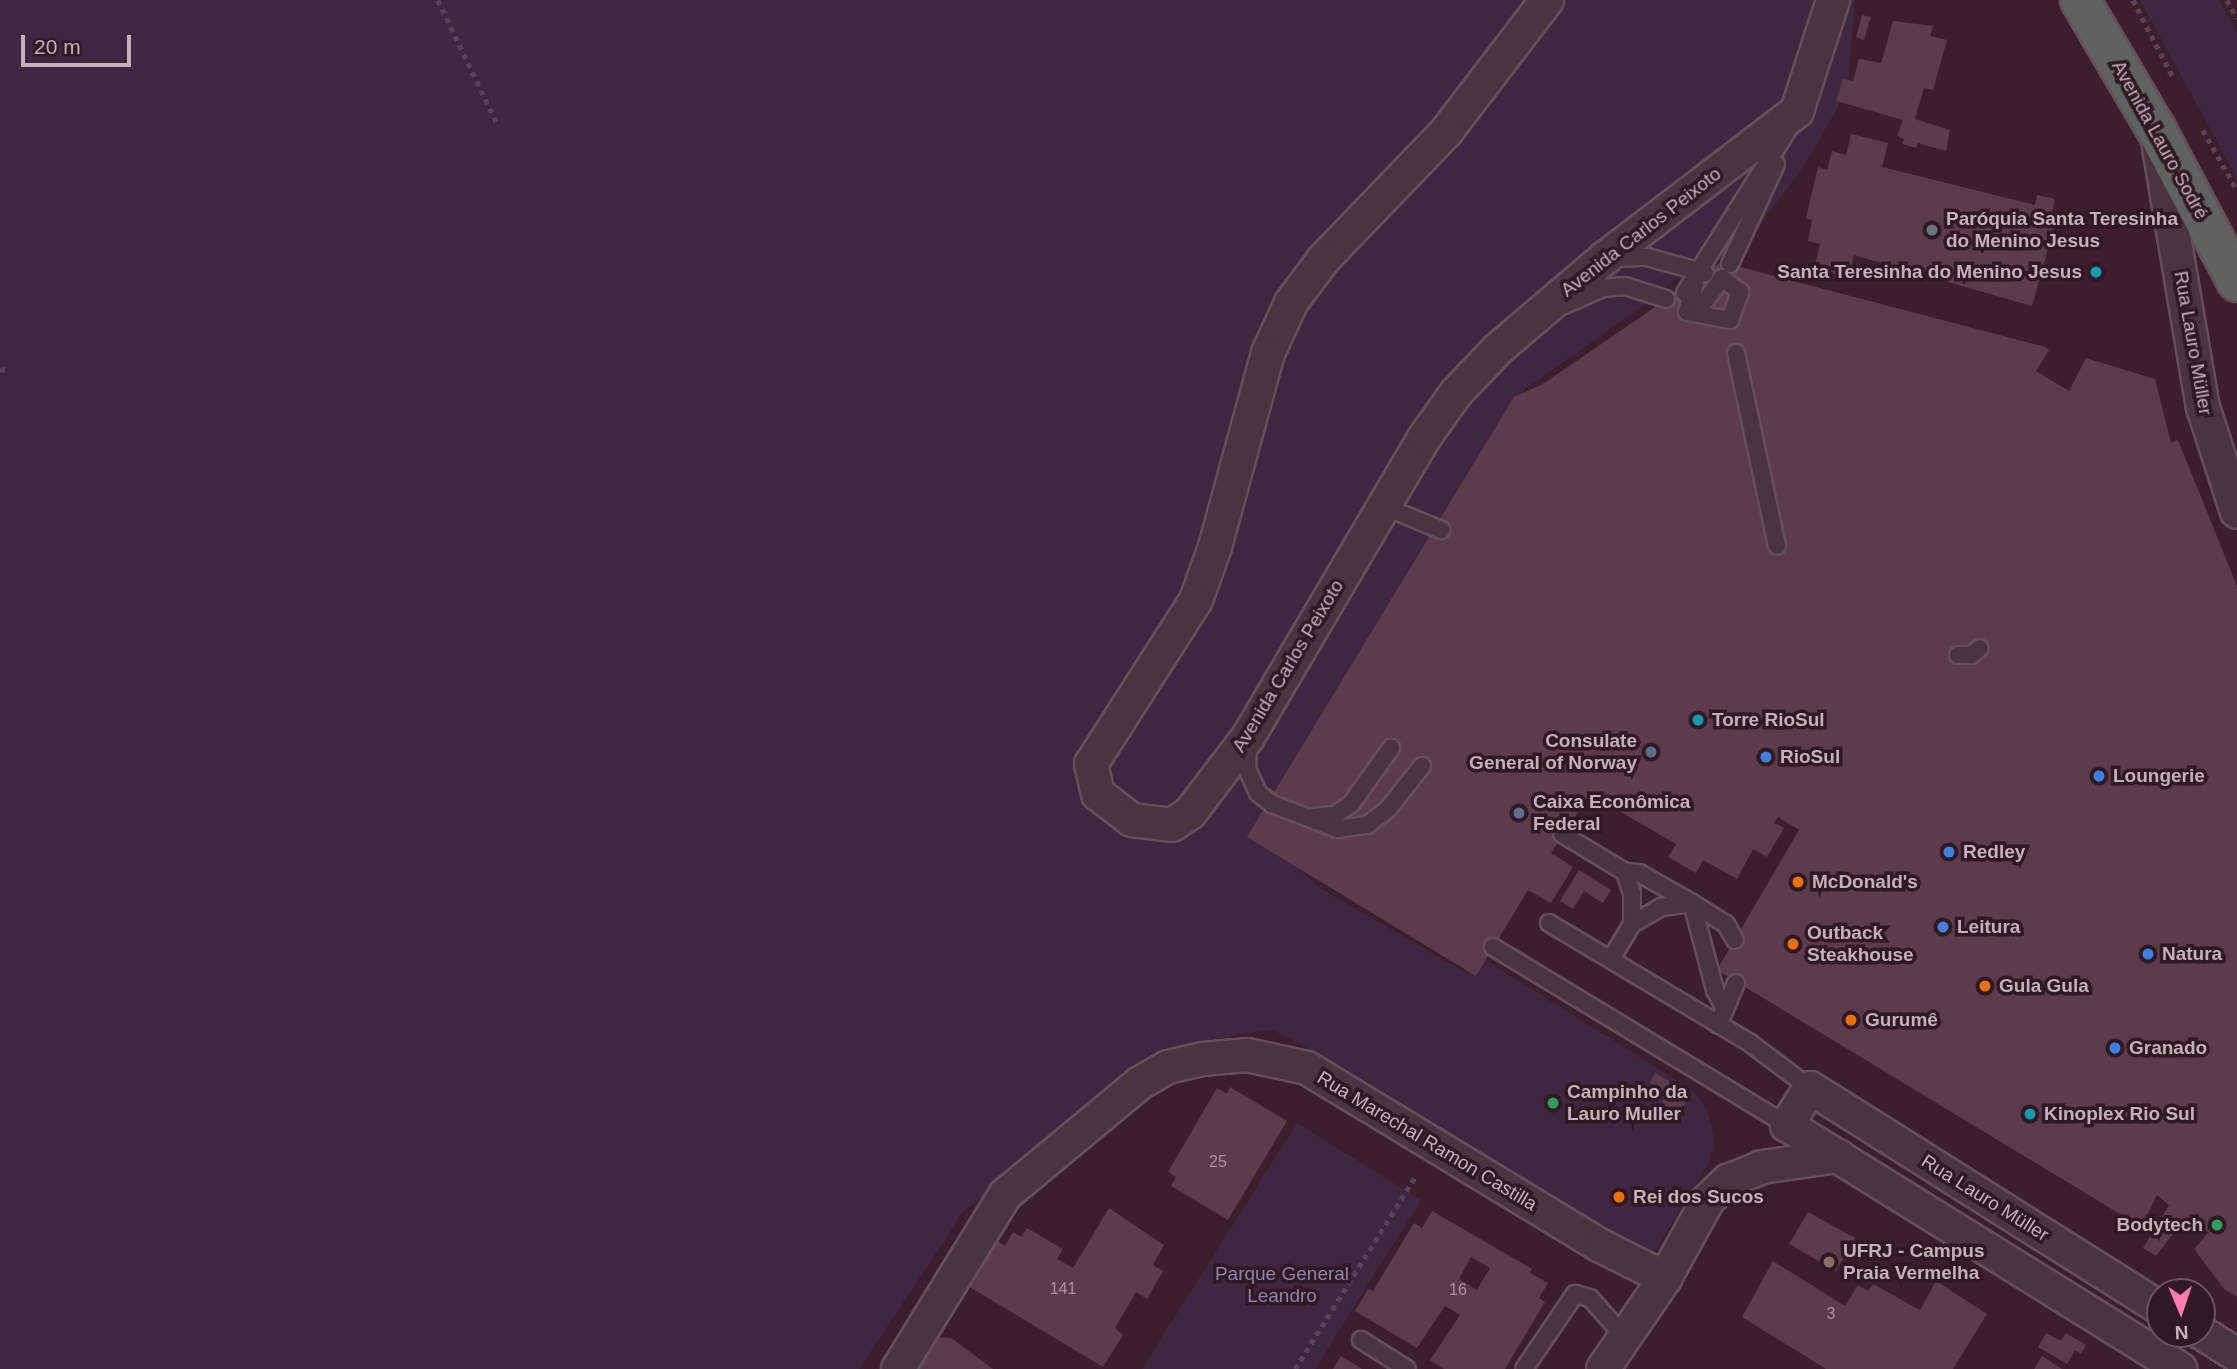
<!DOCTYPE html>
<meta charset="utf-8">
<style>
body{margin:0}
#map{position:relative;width:2237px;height:1369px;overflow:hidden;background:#3b202c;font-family:Helvetica,sans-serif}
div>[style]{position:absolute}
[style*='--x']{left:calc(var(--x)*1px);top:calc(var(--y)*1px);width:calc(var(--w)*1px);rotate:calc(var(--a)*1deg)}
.green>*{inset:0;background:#402741}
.building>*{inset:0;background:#5b3c4a}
.path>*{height:4.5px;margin-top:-2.25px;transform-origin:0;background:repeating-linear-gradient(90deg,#5b4258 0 5px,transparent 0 10px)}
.roads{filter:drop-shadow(2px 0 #664f58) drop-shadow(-2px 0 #664f58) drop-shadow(0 2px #664f58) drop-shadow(0 -2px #664f58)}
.service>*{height:16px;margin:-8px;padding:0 8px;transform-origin:8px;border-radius:8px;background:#4b343e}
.minor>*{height:32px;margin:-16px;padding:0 16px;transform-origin:16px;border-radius:16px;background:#4b343e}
.trunk>*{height:38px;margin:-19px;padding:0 19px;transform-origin:19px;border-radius:19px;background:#5e6260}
.dots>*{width:19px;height:19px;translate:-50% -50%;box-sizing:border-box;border:4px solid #301923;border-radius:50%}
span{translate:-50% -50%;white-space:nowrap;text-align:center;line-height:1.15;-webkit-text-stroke:7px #301923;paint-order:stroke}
.number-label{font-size:16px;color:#ac929c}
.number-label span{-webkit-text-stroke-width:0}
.street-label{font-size:19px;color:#c7afb8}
.poi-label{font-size:19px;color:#c7afb8;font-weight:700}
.left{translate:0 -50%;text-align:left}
.right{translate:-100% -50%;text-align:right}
.park-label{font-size:19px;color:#8d83ae}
.north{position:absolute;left:2146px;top:1278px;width:70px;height:70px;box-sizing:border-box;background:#301923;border:2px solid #6c555f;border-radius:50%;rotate:178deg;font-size:19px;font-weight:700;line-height:28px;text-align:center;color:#c7afb8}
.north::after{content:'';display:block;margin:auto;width:24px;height:32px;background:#fe7daf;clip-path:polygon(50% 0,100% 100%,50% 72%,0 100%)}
.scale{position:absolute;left:21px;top:35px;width:110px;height:32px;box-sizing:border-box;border:4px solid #c7afb8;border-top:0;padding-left:9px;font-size:21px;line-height:24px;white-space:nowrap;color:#c7afb8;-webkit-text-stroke:5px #301923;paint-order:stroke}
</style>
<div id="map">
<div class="green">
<div style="clip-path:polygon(0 0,1855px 0,1847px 91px,1804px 166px,1758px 227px,1713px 248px,1640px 308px,1525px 389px,1266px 837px,1318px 887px,1468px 974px,1479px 956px,1692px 1090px,1706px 1107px,1714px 1137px,1711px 1159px,1650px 1259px,1333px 1061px,1273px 1030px,1237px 1034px,1199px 1055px,964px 1210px,859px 1369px,0 1369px)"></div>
<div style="clip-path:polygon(2140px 0,2219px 0,2237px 32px,2237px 178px)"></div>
<div style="clip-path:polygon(1297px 1123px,1421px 1200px,1315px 1369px,1142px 1369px)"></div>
</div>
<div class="building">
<div style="clip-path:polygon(1862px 15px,1871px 17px,1864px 40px,1856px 37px)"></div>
<div style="clip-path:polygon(1893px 21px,1933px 26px,1930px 36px,1947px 40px,1933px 90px,1924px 88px,1915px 119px,1950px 130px,1946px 151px,1918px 143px,1916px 148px,1902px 144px,1904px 139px,1897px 136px,1903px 120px,1836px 101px,1843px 79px,1853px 81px,1859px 59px,1881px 63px)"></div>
<div style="clip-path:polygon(1851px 134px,1888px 143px,1882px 167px,2035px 205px,2037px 195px,2055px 199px,2052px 212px,2058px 214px,2032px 306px,1854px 255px,1849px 278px,1814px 269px,1820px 244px,1808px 241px,1812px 220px,1806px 218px,1818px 167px,1827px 170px,1832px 151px,1846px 155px)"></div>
<div style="clip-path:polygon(1721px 262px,2045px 347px,2049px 350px,2036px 371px,2069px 391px,2086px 358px,2155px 379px,2171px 443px,2178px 440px,2237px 586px,2237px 1297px,2224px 1289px,2194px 1249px,2209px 1232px,2185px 1218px,2156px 1256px,2143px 1248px,2169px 1205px,2157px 1195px,2144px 1221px,2130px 1220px,1717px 970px,1799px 830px,1778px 817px,1774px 823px,1784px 828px,1767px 857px,1753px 849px,1737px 879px,1703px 860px,1696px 873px,1668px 857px,1676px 844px,1590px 794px,1551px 853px,1573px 867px,1551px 903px,1528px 890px,1476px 976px,1247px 837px,1514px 397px,1543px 384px)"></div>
<div style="clip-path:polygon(1579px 870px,1611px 890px,1603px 903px,1584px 891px,1573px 909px,1560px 901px)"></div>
<div style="clip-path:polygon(1655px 1073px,1684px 1090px,1686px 1102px,1678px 1114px,1661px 1104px,1667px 1093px,1650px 1083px)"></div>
<div style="clip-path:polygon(1230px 1087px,1287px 1121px,1228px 1220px,1171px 1186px,1176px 1177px,1168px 1172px,1217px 1088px,1227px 1094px)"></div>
<div style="clip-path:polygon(1109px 1208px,1164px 1245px,1153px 1265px,1163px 1271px,1147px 1299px,1136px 1292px,1115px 1328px,1123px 1335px,1103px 1367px,968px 1286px,996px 1240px,1005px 1246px,1013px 1232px,1021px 1237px,1027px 1228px,1063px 1249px,1057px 1259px,1073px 1268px)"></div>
<div style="clip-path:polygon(evenodd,1432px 1211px,1532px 1269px,1530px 1273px,1548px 1283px,1539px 1298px,1545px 1302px,1505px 1369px,1444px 1369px,1430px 1360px,1460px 1315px,1445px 1306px,1417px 1348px,1355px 1311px,1368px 1289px,1373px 1291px,1414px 1223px,1422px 1228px,1432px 1211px,1471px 1257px,1490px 1268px,1477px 1290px,1459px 1279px,1471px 1257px)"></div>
<div style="clip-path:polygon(1808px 1212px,1855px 1238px,1836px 1271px,1789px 1244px)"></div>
<div style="clip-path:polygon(1773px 1261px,1845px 1306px,1858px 1285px,1868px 1291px,1873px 1284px,1920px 1310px,1936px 1281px,1987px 1314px,1953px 1369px,1826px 1369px,1742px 1317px)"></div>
<div style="clip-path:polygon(2046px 1333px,2061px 1341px,2066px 1333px,2086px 1345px,2081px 1354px,2075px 1350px,2067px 1364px,2038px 1347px)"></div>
<div style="clip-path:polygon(939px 1337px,951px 1338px,993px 1369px,919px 1369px)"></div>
<div style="clip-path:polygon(1341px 1356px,1362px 1369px,1333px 1369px)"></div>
<div style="clip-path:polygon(2042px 1356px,2062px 1369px,2034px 1369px)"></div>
</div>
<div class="path">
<div style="--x:438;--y:0;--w:136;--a:64.4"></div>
<div style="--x:2133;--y:0;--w:87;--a:62.5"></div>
<div style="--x:2227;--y:0;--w:21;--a:62"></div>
<div style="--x:2203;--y:130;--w:69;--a:60.5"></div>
<div style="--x:0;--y:370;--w:10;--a:-11"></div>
<div style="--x:1295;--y:1369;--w:230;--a:-58"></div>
</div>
<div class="roads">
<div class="service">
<div style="--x:1611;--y:258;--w:36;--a:-2"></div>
<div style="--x:1647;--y:257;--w:60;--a:15.4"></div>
<div style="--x:1730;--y:264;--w:110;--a:-65.3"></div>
<div style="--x:1695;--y:284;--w:29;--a:106"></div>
<div style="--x:1687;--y:312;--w:44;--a:10.5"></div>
<div style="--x:1730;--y:320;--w:30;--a:-70"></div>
<div style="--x:1740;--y:292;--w:23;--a:-142"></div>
<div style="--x:1722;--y:278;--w:41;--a:126"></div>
<div style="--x:1685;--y:293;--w:201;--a:-57.8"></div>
<div style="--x:1562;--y:306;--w:45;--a:-23.7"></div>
<div style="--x:1603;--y:288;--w:22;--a:-5"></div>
<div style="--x:1625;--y:286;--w:43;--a:17.6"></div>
<div style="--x:1736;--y:353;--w:197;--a:78"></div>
<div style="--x:1383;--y:506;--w:63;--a:22.5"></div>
<div style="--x:1958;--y:655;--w:13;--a:0"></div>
<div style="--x:1971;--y:655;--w:11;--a:-38"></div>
<div style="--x:1248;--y:743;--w:26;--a:92"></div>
<div style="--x:1247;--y:769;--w:26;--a:65"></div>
<div style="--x:1258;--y:793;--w:18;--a:38"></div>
<div style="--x:1272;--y:804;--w:70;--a:21"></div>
<div style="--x:1337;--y:829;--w:30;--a:-8"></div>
<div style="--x:1367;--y:825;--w:26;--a:-37"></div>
<div style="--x:1388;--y:809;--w:55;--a:-51.7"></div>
<div style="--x:1313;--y:817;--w:22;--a:-5"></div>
<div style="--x:1335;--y:815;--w:19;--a:-35"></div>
<div style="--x:1351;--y:804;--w:69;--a:-54.5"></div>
<div style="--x:1562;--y:834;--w:74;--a:31.1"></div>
<div style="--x:1625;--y:872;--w:14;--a:4"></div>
<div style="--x:1639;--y:873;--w:61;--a:29.5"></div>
<div style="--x:1692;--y:903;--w:40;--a:32"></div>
<div style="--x:1726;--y:924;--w:18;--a:61"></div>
<div style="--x:1625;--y:872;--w:22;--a:72"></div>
<div style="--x:1632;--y:893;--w:31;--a:90"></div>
<div style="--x:1692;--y:903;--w:90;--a:75.2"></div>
<div style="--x:1715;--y:990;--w:21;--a:62"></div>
<div style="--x:1725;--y:1009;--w:17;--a:115"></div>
<div style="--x:1549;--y:923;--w:234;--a:30.8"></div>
<div style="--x:1750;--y:1043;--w:75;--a:36.9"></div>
<div style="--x:1493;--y:947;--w:344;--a:31.2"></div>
<div style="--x:1611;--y:959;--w:41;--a:-59"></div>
<div style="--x:1632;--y:924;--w:34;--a:-30"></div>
<div style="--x:1661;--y:907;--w:31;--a:-7"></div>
<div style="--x:1725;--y:1009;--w:28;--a:-67"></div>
<div style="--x:1361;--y:1340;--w:54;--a:32.2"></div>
<div style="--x:1524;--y:1369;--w:91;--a:-55.8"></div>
<div style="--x:1575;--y:1294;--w:16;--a:15"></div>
<div style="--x:1590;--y:1298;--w:51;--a:48.2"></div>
</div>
<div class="minor">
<div style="--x:1547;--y:0;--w:166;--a:127.4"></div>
<div style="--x:1446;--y:132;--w:178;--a:133.9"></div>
<div style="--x:1323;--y:260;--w:54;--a:126.7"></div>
<div style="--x:1291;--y:303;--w:55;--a:114.7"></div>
<div style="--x:1268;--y:353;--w:201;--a:105.3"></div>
<div style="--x:1215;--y:547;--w:56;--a:109.7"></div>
<div style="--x:1196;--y:600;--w:195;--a:122.6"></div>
<div style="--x:1091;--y:764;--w:31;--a:77"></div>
<div style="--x:1098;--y:794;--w:43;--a:37.4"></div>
<div style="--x:1132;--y:820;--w:40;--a:7.1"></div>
<div style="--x:1172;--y:825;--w:22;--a:-34"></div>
<div style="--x:1190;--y:813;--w:96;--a:-52.7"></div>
<div style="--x:1248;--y:737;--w:347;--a:-59.5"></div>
<div style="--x:1424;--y:438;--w:55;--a:-54.6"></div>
<div style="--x:1456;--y:393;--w:61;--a:-46.3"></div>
<div style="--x:1498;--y:349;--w:140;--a:-40.4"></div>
<div style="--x:1605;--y:258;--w:242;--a:-37.4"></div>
<div style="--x:1797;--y:111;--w:117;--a:-72"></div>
<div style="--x:2159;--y:148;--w:263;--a:80.4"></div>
<div style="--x:2203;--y:407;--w:110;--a:72.1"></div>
<div style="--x:2160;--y:1308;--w:413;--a:-147.8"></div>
<div style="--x:1810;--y:1088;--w:44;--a:121.9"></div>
<div style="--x:1787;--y:1125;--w:463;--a:31.8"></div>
<div style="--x:2202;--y:1333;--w:41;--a:32.2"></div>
<div style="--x:898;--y:1369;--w:204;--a:-58.4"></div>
<div style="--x:1005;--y:1195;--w:175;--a:-39.7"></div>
<div style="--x:1140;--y:1083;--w:32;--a:-30"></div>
<div style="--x:1168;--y:1067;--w:37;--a:-13"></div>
<div style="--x:1204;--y:1059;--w:43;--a:-5.3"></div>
<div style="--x:1247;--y:1055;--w:61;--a:12.2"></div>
<div style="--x:1307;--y:1068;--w:344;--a:31.2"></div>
<div style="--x:1601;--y:1246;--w:72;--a:26.6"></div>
<div style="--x:1603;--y:1369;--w:110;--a:-55.7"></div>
<div style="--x:1665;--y:1278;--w:89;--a:-61.1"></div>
<div style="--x:1708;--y:1200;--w:28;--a:-44"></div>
<div style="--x:1728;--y:1181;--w:37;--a:-22"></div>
<div style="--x:1762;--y:1167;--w:77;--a:-8.2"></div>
</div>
<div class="trunk">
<div style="--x:2080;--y:0;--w:150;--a:59.5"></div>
<div style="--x:2156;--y:129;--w:173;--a:62.1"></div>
</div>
</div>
<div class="dots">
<div style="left:1932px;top:230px;background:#6b7280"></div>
<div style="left:2096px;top:272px;background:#0f9aa8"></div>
<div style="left:1698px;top:720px;background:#0f9aa8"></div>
<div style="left:1651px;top:752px;background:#5c6f8a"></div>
<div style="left:1766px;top:757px;background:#3f7fe0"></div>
<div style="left:2099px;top:776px;background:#3f7fe0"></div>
<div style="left:1519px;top:813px;background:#5c6f8a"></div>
<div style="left:1949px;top:852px;background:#3f7fe0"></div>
<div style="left:1798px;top:882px;background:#e8710a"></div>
<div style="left:1943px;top:927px;background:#3f7fe0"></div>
<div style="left:1793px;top:944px;background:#e8710a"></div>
<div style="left:2148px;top:954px;background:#3f7fe0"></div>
<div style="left:1985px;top:986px;background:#e8710a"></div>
<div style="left:1851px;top:1020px;background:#e8710a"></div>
<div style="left:2115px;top:1048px;background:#3f7fe0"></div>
<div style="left:1553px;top:1103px;background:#2e9e5b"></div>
<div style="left:2030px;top:1114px;background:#0f9aa8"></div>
<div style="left:1619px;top:1197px;background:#e8710a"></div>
<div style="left:2217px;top:1225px;background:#2e9e5b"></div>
<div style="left:1829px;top:1262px;background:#8d6e63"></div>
</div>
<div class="number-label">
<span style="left:1218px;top:1162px">25</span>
<span style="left:1063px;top:1289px">141</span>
<span style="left:1458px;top:1290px">16</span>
<span style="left:1831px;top:1314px">3</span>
</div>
<div class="street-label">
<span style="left:2160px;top:140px;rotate:61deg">Avenida Lauro Sodré</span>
<span style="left:1641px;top:232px;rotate:-38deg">Avenida Carlos Peixoto</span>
<span style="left:2193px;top:343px;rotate:80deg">Rua Lauro Müller</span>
<span style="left:1288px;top:666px;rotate:-59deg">Avenida Carlos Peixoto</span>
<span style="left:1427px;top:1141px;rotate:31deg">Rua Marechal Ramon Castilla</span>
<span style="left:1985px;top:1198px;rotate:32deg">Rua Lauro Müller</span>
</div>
<div class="poi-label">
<span class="left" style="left:1946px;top:230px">Paróquia Santa Teresinha<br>do Menino Jesus</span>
<span class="right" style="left:2082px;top:272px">Santa Teresinha do Menino Jesus</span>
<span class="left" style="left:1712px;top:720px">Torre RioSul</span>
<span class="right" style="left:1637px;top:752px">Consulate<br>General of Norway</span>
<span class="left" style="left:1780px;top:757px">RioSul</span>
<span class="left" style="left:2113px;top:776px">Loungerie</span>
<span class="left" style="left:1533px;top:813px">Caixa Econômica<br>Federal</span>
<span class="left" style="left:1963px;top:852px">Redley</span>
<span class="left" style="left:1812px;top:882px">McDonald's</span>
<span class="left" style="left:1957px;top:927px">Leitura</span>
<span class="left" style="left:1807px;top:944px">Outback<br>Steakhouse</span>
<span class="left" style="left:2162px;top:954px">Natura</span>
<span class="left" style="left:1999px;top:986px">Gula Gula</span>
<span class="left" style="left:1865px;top:1020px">Gurumê</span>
<span class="left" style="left:2129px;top:1048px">Granado</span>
<span class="left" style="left:1567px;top:1103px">Campinho da<br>Lauro Muller</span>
<span class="left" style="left:2044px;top:1114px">Kinoplex Rio Sul</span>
<span class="left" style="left:1633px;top:1197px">Rei dos Sucos</span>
<span class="right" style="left:2203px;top:1225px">Bodytech</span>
<span class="left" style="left:1843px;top:1262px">UFRJ - Campus<br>Praia Vermelha</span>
</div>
<div class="park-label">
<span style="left:1282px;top:1285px">Parque General<br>Leandro</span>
</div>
<div class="north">N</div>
<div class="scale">20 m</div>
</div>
